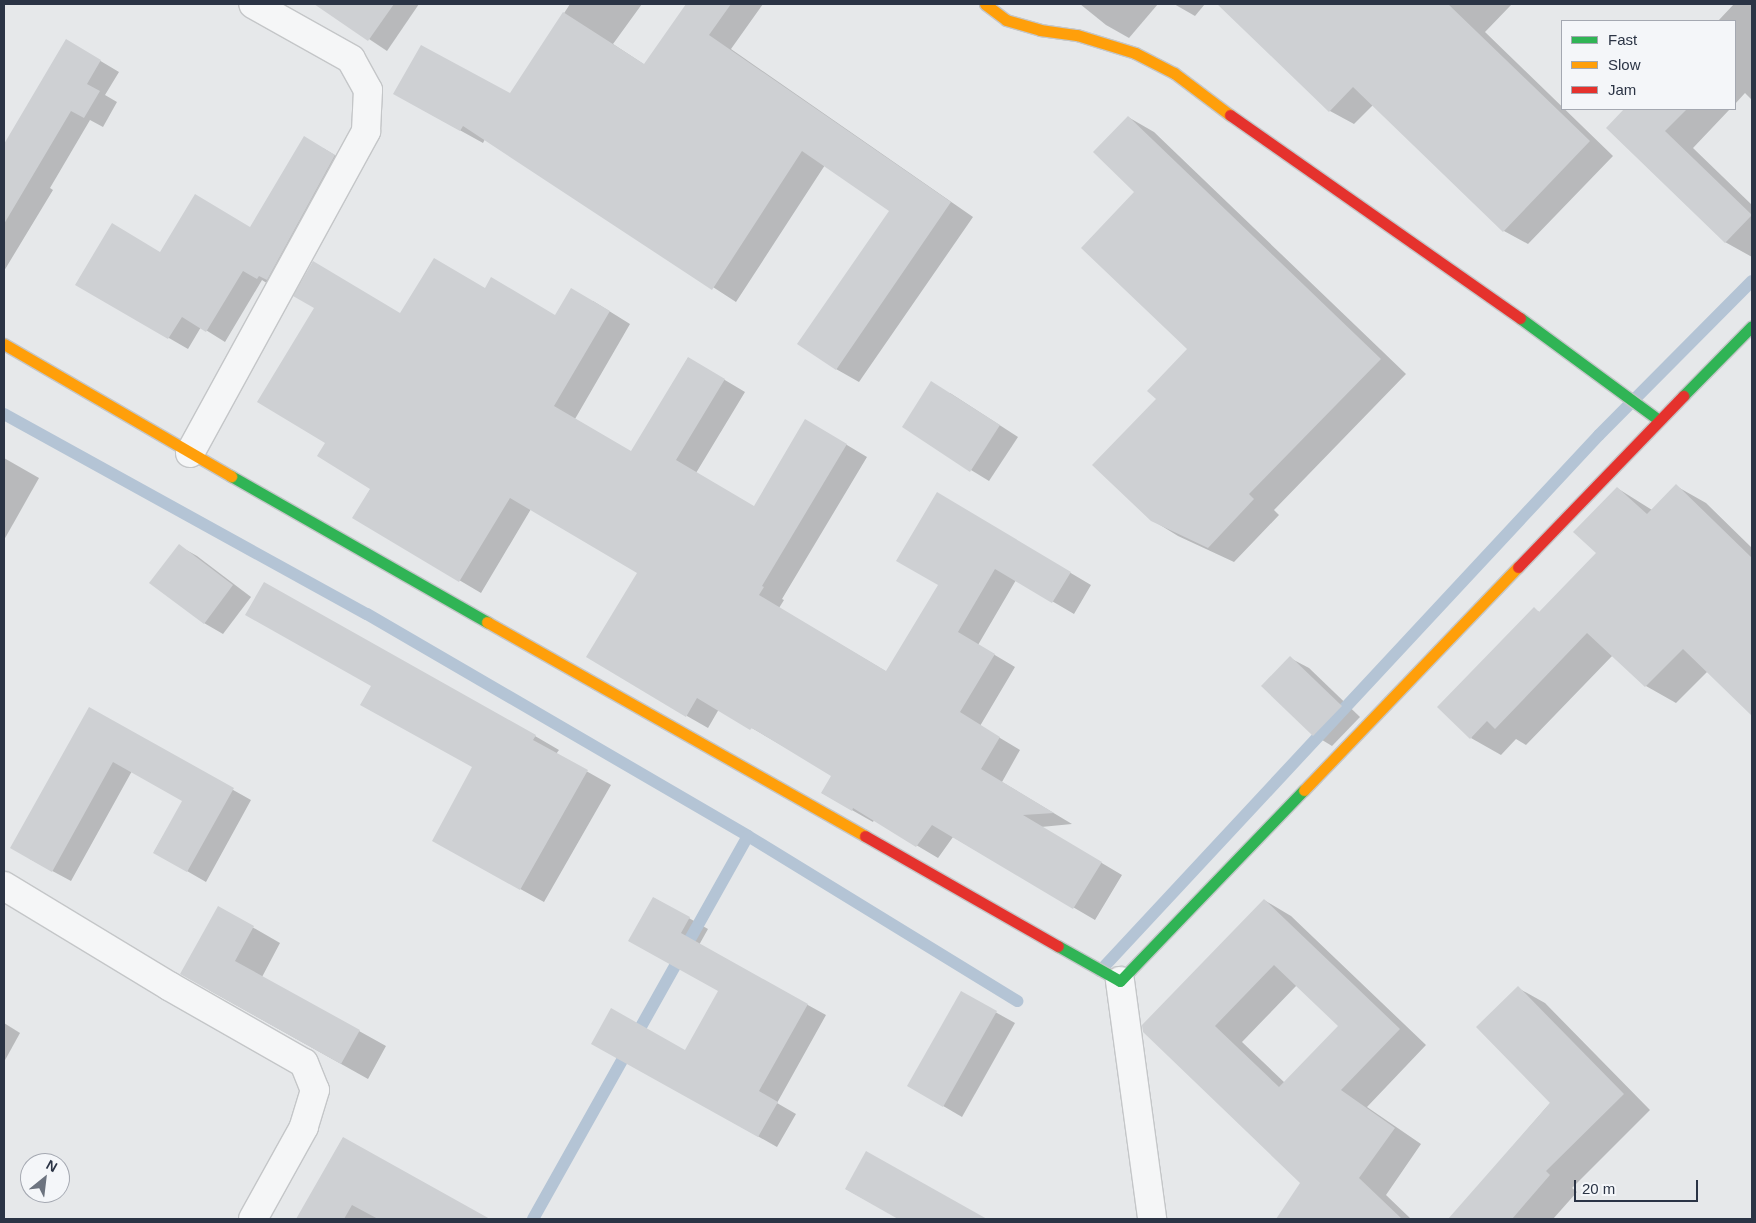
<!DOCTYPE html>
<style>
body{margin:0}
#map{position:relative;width:1756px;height:1223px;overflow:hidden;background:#e6e8ea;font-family:Arial,sans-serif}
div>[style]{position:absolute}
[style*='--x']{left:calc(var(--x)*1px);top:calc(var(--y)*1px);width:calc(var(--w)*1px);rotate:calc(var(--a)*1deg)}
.shadow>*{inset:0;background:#0003}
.stream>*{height:12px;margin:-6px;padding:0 6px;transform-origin:6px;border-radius:6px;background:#b4c4d5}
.building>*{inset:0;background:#ced0d3}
.roads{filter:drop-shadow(1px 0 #c4c6c8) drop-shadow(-1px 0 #c4c6c8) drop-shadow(0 1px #c4c6c8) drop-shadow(0 -1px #c4c6c8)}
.street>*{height:28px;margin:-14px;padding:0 14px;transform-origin:14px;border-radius:14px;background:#f5f6f7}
.fast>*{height:11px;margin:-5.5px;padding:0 5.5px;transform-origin:5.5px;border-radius:5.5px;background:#30b455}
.slow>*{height:11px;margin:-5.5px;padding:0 5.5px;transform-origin:5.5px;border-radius:5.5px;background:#ff9f0a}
.jam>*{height:11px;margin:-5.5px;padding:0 5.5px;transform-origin:5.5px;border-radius:5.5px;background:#e5322d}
span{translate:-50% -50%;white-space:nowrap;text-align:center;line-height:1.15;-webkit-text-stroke:5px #f4f6f9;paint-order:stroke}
.frame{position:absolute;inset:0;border:5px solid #2b3445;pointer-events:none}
.legend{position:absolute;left:1561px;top:20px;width:175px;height:90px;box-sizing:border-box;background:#f4f6f9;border:1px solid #a4a8b1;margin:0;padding:6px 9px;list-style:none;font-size:15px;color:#2b3445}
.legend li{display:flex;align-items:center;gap:10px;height:25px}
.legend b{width:25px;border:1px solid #a4a8b1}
.north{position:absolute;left:20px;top:1153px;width:50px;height:50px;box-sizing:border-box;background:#f4f6f9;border:1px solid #a4a8b1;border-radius:50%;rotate:29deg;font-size:14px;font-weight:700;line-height:20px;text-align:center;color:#2b3445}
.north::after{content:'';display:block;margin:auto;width:18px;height:22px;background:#6c737f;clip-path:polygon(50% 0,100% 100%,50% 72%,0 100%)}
.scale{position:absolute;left:1574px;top:1180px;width:124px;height:22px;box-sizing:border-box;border:2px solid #2b3445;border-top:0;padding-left:6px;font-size:15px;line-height:18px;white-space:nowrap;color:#2b3445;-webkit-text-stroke:4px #f4f6f9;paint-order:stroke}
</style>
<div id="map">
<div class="shadow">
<div style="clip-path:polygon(345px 4px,419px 4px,387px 51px,336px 17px)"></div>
<div style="clip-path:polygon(570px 4px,642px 4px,613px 44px,645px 65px,688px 4px,763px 4px,731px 49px,973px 217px,859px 382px,836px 369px,891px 211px,825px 165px,736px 302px,485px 139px,483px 143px,418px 107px,511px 95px)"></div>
<div style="clip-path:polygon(1080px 4px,1158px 4px,1129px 38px,1106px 25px)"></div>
<div style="clip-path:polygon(1174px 4px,1205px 4px,1195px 16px)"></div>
<div style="clip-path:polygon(1218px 4px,1512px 4px,1485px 32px,1613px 156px,1528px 244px,1504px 231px,1373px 105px,1354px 124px,1330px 111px)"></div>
<div style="clip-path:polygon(1734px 4px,1752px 4px,1752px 100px,1745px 93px,1735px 104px,1735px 21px,1718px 21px)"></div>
<div style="clip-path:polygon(67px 41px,119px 72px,105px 95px,117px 102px,103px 127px,90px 120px,50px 188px,53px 190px,4px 271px,4px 147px)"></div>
<div style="clip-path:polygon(1626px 109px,1730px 109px,1693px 148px,1752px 205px,1752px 257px,1725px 242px,1607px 128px)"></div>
<div style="clip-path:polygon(1128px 117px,1154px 132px,1406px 374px,1274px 510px,1279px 515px,1234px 562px,1178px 536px,1152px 520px,1158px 399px,1188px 349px,1136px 192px)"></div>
<div style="clip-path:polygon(323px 148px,353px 166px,276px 289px,262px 280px,225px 342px,201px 327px,188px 349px,77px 285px,161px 254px,251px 228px)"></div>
<div style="clip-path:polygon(485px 289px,556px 316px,593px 301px,630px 324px,575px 419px,632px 453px,688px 358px,745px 392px,696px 473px,754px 507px,827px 433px,867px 457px,782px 599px,784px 600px,779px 608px,887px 672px,940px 585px,958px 506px,1091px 585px,1074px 614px,1016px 580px,978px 645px,1015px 667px,980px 726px,1020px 750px,1002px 782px,1072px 824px,1041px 827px,1122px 875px,1095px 920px,953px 837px,938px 858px,874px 820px,873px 822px,822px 793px,833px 775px,719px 709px,708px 728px,687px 716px,638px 572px,531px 509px,481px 593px,354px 518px,371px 488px,401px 315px)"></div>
<div style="clip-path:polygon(950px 393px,1018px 437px,989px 481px,971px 470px)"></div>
<div style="clip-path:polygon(4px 458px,39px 478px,4px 540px)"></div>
<div style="clip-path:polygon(1676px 486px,1706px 503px,1752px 548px,1752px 714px,1708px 671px,1676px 703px,1646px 686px,1613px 655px,1526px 745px,1516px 739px,1501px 755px,1471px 738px,1534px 609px,1541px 613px,1598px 553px,1617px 488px,1652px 510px)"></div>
<div style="clip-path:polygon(179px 546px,197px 556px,251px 597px,223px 634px,204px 623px)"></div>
<div style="clip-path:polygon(1290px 658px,1309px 668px,1360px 717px,1332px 746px,1314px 735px)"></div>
<div style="clip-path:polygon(89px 709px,251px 800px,206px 882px,154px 852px,184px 800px,132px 771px,71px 881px,30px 859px)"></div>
<div style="clip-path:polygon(535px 736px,559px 750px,556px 754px,611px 785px,544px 902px,457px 854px)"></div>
<div style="clip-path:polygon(654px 898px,708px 929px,699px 945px,826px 1015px,777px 1103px,796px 1114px,777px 1147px,593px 1043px,686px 1052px,720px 991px)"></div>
<div style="clip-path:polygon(evenodd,1264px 900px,1291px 916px,1426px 1045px,1367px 1107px,1421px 1144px,1386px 1195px,1411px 1219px,1286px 1219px,1280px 1215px,1301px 1183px,1144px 1031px,1264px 900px,1297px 985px,1340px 1026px,1285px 1083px,1242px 1042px,1297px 985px)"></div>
<div style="clip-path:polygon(219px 908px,280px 943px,262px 977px,386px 1046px,368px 1079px,209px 990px)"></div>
<div style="clip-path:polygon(1518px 988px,1545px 1003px,1650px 1110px,1572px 1188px,1577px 1192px,1553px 1219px,1450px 1219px,1551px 1102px)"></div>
<div style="clip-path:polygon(961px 993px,1015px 1023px,962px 1117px,909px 1086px)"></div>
<div style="clip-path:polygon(4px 1023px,20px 1033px,4px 1062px)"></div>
<div style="clip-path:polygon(343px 1138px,487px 1219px,298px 1219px)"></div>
<div style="clip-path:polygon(866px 1153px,985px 1219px,900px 1219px,846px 1189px)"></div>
</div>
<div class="stream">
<div style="--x:4;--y:414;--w:414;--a:28.9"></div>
<div style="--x:367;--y:614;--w:441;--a:30.2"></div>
<div style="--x:748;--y:836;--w:316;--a:31.5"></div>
<div style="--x:1100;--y:971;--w:732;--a:-47.05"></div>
<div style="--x:1599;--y:435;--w:217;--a:-45.2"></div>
<div style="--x:533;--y:1219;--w:439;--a:-60.7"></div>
</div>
<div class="building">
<div style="clip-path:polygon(314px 4px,394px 4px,368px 41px)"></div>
<div style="clip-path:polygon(686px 4px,731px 4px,709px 35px,951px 202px,836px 370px,797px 344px,889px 211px,802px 151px,712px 290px,463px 126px,460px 131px,393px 94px,421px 45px,510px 93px,563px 12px,644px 64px)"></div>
<div style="clip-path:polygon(1217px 4px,1448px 4px,1590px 141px,1503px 232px,1353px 87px,1329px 112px)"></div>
<div style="clip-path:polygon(66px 39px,101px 60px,87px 84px,100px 91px,84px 118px,71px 111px,4px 224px,4px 144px)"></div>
<div style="clip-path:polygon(1624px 109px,1687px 109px,1665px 131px,1752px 215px,1725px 243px,1606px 128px)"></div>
<div style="clip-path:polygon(1128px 116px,1381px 359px,1249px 494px,1254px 499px,1208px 548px,1151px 521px,1092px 465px,1156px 399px,1147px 391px,1187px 349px,1081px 248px,1134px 192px,1093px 152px)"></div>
<div style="clip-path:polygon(304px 136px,335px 155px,267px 280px,259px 276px,257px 279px,243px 271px,206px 332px,182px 317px,168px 339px,75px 285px,112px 223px,160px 252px,195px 194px,250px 227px)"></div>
<div style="clip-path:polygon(434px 258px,485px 288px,491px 277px,555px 315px,571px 288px,610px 311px,554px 406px,631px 451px,688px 357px,725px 379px,676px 460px,754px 506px,805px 419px,847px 444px,762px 586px,764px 587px,759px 595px,886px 671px,938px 585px,896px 561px,937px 492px,1071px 572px,1052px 603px,995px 569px,958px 632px,995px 654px,960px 712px,1000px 737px,981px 769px,1054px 813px,1023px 815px,1102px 862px,1073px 909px,932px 825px,916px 847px,853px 808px,852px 811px,821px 793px,831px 776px,752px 728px,750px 730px,697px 698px,686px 717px,586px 657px,637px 573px,510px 498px,459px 582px,352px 518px,370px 489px,317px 456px,325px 443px,257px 402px,314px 308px,293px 296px,313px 261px,400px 313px)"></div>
<div style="clip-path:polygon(931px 381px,1000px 425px,970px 472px,902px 427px)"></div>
<div style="clip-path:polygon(1676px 484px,1752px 558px,1752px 716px,1683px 649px,1645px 687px,1587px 633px,1495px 729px,1487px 721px,1470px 739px,1437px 707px,1534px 607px,1539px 612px,1596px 553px,1573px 532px,1617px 487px,1647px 514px)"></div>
<div style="clip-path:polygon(179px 544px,233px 585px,204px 624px,149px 583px)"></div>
<div style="clip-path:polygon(264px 582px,536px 735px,533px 740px,588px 770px,520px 890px,432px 841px,472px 767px,360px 705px,371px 686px,245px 615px)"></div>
<div style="clip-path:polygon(1290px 656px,1342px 706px,1313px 736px,1261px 686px)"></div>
<div style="clip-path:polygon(89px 707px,234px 788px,187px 872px,153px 853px,182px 801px,113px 762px,52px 872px,10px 848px)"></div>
<div style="clip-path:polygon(653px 897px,690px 917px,681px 933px,808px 1004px,759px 1091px,778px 1102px,758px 1137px,591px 1044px,611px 1008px,685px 1050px,718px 991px,628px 941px)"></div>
<div style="clip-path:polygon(evenodd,1264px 899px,1400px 1029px,1341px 1090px,1395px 1128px,1359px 1178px,1402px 1219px,1276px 1219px,1300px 1183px,1143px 1032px,1142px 1025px,1264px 899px,1274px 965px,1338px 1026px,1279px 1087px,1215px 1026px,1274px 965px)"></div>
<div style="clip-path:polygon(218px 906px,254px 926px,235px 961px,360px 1030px,341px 1064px,180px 974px)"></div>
<div style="clip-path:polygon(1518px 986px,1624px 1094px,1546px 1171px,1550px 1175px,1512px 1219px,1448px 1219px,1550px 1103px,1476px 1027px)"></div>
<div style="clip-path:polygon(961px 991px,997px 1011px,943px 1107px,907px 1086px)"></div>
<div style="clip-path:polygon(343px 1137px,490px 1219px,378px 1219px,352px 1205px,344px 1219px,296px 1219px)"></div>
<div style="clip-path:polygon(866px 1151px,987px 1219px,898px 1219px,845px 1189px)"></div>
</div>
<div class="roads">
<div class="street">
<div style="--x:190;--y:453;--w:367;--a:-61.3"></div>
<div style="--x:366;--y:131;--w:41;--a:-87.2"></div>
<div style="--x:368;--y:90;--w:35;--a:-119"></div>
<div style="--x:351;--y:59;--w:112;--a:-150.7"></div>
<div style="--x:4;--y:886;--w:193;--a:31.2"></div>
<div style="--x:169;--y:986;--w:155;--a:29.7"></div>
<div style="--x:304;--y:1063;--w:29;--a:68"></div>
<div style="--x:315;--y:1090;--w:39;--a:107"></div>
<div style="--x:304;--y:1127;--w:105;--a:119"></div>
<div style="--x:1120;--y:981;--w:240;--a:82.3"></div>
</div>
<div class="fast">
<div style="--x:1520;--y:318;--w:172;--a:36.3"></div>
<div style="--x:1683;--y:396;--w:98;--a:-45.4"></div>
<div style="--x:231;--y:476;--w:295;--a:29.7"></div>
<div style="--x:1058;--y:946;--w:71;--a:29.4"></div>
<div style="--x:1120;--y:981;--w:265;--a:-46.1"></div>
</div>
<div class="slow">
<div style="--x:985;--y:4;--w:26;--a:37"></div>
<div style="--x:1006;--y:20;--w:35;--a:16"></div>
<div style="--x:1040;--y:30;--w:37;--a:8"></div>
<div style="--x:1077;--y:35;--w:61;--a:17.2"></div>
<div style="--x:1135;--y:53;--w:44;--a:27.1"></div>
<div style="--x:1174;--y:73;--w:70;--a:36.9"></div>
<div style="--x:4;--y:344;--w:263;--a:30.2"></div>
<div style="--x:487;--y:622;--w:434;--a:29.5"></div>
<div style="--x:1304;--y:790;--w:309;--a:-46.2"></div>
</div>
<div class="jam">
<div style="--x:1230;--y:115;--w:354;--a:35"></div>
<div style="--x:1518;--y:567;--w:238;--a:-46"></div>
<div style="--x:865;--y:836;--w:222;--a:29.7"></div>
</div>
</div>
<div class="frame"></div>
<ul class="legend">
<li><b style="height:6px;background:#30b455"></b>Fast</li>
<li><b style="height:6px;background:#ff9f0a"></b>Slow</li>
<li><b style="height:6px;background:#e5322d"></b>Jam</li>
</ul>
<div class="north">N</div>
<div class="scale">20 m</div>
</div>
